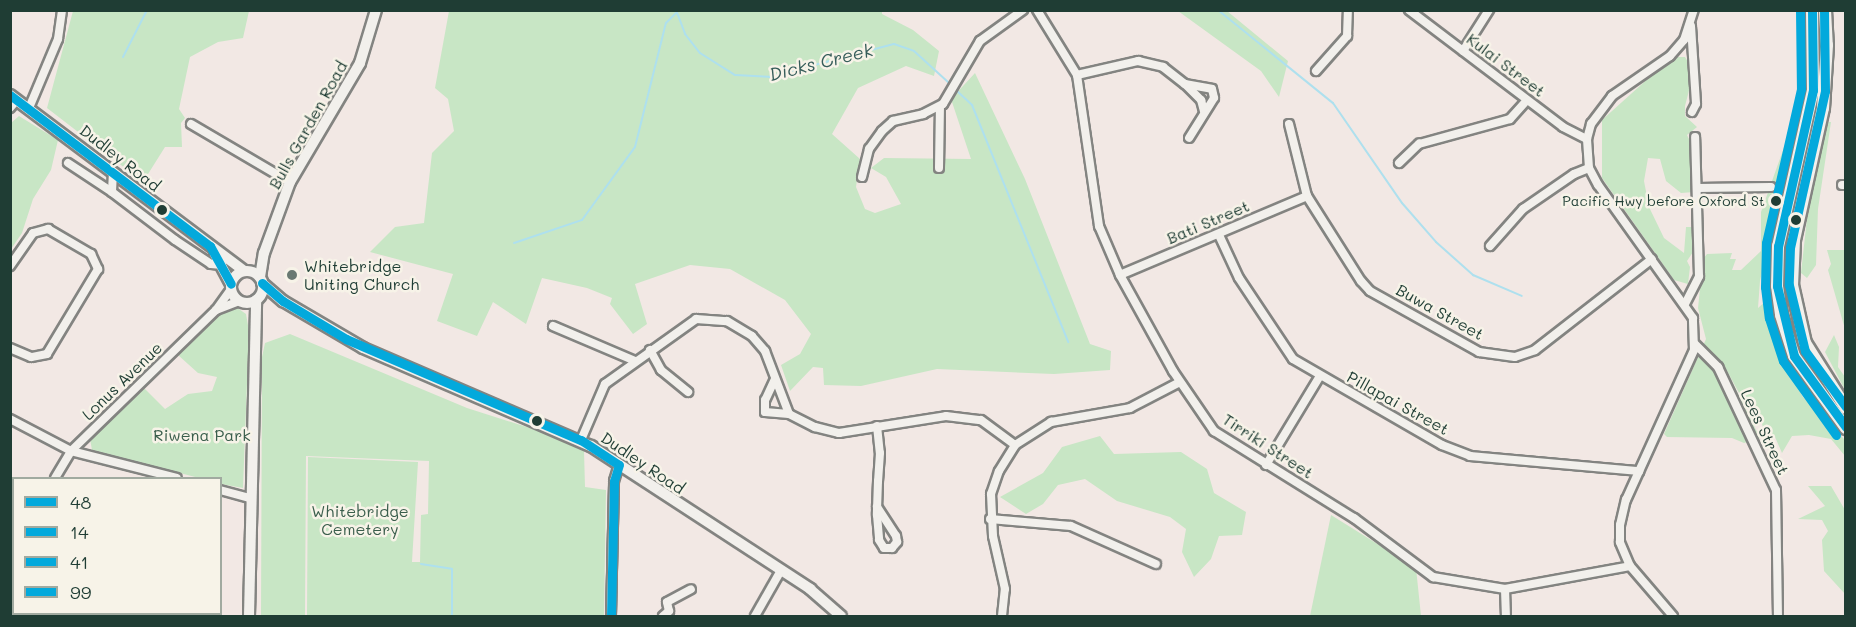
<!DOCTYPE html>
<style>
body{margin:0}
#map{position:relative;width:1856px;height:627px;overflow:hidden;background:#f2e8e4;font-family:Mali,sans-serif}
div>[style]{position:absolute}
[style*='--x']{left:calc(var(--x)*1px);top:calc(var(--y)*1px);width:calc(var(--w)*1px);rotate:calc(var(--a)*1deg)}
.green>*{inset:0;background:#c8e6c5}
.stream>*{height:2px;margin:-1px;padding:0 1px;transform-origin:1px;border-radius:1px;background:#aee0ee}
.roads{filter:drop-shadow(2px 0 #838481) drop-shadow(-2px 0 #838481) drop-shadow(0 2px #838481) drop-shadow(0 -2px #838481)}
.minor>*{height:8px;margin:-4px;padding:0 4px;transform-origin:4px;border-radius:4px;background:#f2f0ec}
.major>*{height:10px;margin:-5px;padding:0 5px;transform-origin:5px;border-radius:5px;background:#f2f0ec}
.major>.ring{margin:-5px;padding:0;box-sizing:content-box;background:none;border:10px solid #f2f0ec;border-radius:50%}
.highway>*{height:12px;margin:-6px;padding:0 6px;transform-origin:6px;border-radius:6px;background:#f2f0ec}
.bus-1>*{height:9px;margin:-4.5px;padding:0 4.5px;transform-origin:4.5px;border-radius:4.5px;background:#03a9dc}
.bus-2>*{height:9px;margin:-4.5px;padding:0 4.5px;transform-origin:4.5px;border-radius:4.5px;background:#03a9dc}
.bus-3>*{height:9px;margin:-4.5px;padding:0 4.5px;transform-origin:4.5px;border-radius:4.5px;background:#03a9dc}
.bus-4>*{height:9px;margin:-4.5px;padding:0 4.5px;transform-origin:4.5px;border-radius:4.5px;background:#03a9dc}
.dots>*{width:16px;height:16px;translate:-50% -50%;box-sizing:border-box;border:3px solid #f7f3e8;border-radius:50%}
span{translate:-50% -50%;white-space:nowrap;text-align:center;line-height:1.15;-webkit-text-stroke:5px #f7f3e8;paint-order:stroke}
.bus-label{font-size:14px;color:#1f3d34}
.right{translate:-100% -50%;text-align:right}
.street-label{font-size:16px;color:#1f3d34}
.poi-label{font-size:16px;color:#1f3d34}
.left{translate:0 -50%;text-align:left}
.park-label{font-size:16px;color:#3a5e4c}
.water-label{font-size:18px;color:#365d5a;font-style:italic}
.frame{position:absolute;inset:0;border:12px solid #1f3d34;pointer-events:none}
.legend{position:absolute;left:12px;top:477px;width:210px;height:138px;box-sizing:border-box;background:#f7f3e8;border:2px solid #a1aaa0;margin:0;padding:8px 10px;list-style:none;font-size:18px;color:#1f3d34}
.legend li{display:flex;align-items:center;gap:12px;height:30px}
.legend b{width:30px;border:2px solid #a1aaa0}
</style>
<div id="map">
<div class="green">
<div style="clip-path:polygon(73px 11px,249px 11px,243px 38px,218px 42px,190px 57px,179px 109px,185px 118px,181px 123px,182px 147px,165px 147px,143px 182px,47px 108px)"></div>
<div style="clip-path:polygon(449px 11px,882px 11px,882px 14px,913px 30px,939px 51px,934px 76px,906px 66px,858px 88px,832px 134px,860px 159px,856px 187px,865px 209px,875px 213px,901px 204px,886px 177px,871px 168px,884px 158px,971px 159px,951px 99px,975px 73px,1025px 179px,1090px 344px,1111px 351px,1110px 370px,1054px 374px,937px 369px,861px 386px,824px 385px,823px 368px,813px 367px,790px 391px,781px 365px,800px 354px,811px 334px,785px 300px,730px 269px,690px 265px,635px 284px,647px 324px,633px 334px,610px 304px,612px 298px,587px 288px,542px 278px,526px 324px,493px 302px,477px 336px,437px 321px,453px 274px,370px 252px,395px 227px,424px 223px,432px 153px,454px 131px,448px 99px,435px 88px)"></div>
<div style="clip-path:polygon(1178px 11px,1227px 11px,1288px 61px,1279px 97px,1261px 71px)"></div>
<div style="clip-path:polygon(1672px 57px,1685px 57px,1694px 71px,1685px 106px,1685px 116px,1697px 127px,1687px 135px,1692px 145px,1694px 192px,1681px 193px,1666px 181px,1660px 159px,1648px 158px,1644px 181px,1649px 207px,1664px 238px,1684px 253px,1686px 227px,1693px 227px,1697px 246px,1687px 261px,1690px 267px,1688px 284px,1674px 280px,1602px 178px,1602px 120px)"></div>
<div style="clip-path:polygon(1803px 94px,1760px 281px,1758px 308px,1766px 301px,1775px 347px,1803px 397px,1845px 440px,1845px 456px,1831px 439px,1809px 435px,1792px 436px,1782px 453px,1775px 437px,1766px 437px,1762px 424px,1751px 415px,1725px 367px,1760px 438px,1744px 443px,1732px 438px,1667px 437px,1664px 434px,1706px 339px,1698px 308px,1703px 259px,1707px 254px,1732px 253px,1730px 259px,1736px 259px,1732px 270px,1741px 270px,1761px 251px,1761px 212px)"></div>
<div style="clip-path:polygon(19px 116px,58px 140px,51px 170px,33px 199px,22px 233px,11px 249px,11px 123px)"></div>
<div style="clip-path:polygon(1827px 122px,1831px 122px,1818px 209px,1816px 265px,1807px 278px,1801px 273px,1810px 191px)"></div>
<div style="clip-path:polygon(1827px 250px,1845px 250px,1845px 329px,1828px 270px,1831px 264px)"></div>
<div style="clip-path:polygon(236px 307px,246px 314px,249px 331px,243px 488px,221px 484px,220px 478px,199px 478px,92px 450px,90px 439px,144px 388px,165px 409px,188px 394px,212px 391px,217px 377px,198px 373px,178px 355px,220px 314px)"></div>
<div style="clip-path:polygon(290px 334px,467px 408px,552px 435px,584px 451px,585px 487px,606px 490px,604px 616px,307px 616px,308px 457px,418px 462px,412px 562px,420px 562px,421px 515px,428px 514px,429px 461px,306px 456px,305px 616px,261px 616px,262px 357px,265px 343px)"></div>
<div style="clip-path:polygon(1834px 335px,1839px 347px,1838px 367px,1845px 377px,1845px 390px,1825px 352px)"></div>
<div style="clip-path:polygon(1100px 436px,1114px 454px,1181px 452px,1207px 469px,1214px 493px,1246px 512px,1242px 535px,1219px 536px,1211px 559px,1194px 577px,1182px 552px,1186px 529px,1170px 517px,1117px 501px,1085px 479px,1058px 485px,1043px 504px,1026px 514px,1000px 497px,1043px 473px,1062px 447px)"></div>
<div style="clip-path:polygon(1808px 486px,1831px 486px,1845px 510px,1845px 594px,1824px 571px,1822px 540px,1828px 531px,1822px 520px,1798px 519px,1825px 506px)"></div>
<div style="clip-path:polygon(1331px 515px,1416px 568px,1421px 616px,1310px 616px)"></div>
</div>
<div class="stream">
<div style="--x:676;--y:10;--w:26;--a:69"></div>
<div style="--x:685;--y:34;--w:24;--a:52"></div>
<div style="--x:700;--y:53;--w:41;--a:32.2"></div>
<div style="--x:735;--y:75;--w:34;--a:3"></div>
<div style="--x:769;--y:77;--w:129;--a:-14.8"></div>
<div style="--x:894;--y:44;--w:21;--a:19"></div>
<div style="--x:914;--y:51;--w:46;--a:42.4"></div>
<div style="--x:1218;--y:10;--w:148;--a:39"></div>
<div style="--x:1333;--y:103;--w:121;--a:55.4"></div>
<div style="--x:1402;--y:203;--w:52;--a:48.9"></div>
<div style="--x:1436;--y:242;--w:50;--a:41.7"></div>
<div style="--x:1473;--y:275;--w:53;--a:23.2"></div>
<div style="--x:123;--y:57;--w:53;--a:-62.9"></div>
<div style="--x:957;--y:91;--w:21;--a:43"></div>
<div style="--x:972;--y:105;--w:256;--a:67.9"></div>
<div style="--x:514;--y:243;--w:72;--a:-18.7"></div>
<div style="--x:582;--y:220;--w:90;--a:-54"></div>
<div style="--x:635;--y:147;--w:128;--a:-76"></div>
<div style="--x:666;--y:23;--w:14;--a:-45"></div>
<div style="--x:421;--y:564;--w:31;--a:9"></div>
<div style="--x:452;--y:569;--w:47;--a:90"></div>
</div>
<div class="roads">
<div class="minor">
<div style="--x:1037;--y:10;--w:76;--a:58.4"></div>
<div style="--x:1077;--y:75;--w:153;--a:81.7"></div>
<div style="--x:1099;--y:226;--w:53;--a:66.8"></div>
<div style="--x:1120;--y:275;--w:110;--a:61.1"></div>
<div style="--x:1173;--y:371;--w:73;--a:55.7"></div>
<div style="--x:1214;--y:431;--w:165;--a:31.9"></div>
<div style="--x:1354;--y:518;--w:99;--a:36.8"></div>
<div style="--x:1433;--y:577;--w:73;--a:9.5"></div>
<div style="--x:1505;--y:589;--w:127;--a:-10.4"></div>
<div style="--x:1409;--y:10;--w:193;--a:37.2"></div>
<div style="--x:1563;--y:127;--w:27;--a:27"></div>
<div style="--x:1691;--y:26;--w:78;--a:86.3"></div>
<div style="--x:1696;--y:104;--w:9;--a:117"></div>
<div style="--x:1463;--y:51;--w:49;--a:-57.6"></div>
<div style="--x:1316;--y:71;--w:47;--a:-48.5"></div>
<div style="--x:1347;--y:36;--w:26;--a:-88"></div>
<div style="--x:1077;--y:75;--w:63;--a:-12.9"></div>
<div style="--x:1138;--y:61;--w:26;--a:13"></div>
<div style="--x:1163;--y:67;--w:28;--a:38"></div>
<div style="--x:1185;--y:84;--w:27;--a:10"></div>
<div style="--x:1212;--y:89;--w:9;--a:77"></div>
<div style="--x:1214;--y:98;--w:47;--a:122"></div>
<div style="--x:1185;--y:84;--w:23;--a:45"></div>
<div style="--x:1201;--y:100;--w:11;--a:75"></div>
<div style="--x:10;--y:108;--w:11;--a:-49"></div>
<div style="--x:29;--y:108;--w:75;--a:-67.2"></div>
<div style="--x:58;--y:39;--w:29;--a:-82"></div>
<div style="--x:191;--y:124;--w:115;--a:30.4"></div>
<div style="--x:1289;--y:124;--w:74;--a:76"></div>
<div style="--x:1307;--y:196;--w:101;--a:57.6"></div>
<div style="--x:1361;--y:281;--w:13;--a:48"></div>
<div style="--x:1370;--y:291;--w:125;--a:29.2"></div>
<div style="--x:1479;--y:352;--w:36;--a:8"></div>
<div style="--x:1515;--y:357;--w:21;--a:-19"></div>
<div style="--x:1535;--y:350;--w:148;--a:-37.9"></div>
<div style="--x:68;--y:163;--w:53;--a:33.4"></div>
<div style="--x:1399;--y:163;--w:28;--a:-44"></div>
<div style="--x:1419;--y:144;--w:94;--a:-15.4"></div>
<div style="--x:1510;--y:119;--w:25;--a:-48"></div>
<div style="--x:939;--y:168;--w:61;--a:-89.1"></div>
<div style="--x:113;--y:172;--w:20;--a:93"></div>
<div style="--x:112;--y:192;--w:79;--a:37.3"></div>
<div style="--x:175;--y:240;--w:43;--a:33.7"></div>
<div style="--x:211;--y:264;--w:11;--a:5"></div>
<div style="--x:862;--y:177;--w:29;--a:-76"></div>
<div style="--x:869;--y:149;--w:22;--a:-54"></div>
<div style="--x:882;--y:131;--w:15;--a:-42"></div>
<div style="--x:893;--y:121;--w:31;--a:-13"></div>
<div style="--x:923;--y:114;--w:22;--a:-27"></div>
<div style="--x:943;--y:104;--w:73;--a:-59.6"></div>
<div style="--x:980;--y:41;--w:53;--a:-35.8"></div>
<div style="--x:1842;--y:185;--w:4;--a:0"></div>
<div style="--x:1698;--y:188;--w:73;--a:-0.8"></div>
<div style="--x:1219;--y:235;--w:47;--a:65.1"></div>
<div style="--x:1239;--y:278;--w:97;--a:56.3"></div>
<div style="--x:1293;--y:359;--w:172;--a:30"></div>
<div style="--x:1442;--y:445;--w:30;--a:21"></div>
<div style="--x:1470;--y:456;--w:170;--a:5.1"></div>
<div style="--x:1490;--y:246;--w:50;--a:-48.3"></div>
<div style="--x:1523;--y:209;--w:62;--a:-34.5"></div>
<div style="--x:1574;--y:174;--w:16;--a:-22"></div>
<div style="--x:10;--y:266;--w:40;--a:-55.1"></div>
<div style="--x:33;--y:233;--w:16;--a:-15"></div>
<div style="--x:48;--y:229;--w:50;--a:30.2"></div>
<div style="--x:91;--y:254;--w:17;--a:65"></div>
<div style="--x:98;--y:269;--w:99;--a:121"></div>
<div style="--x:47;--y:354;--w:16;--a:169"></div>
<div style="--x:31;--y:357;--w:23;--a:-157"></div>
<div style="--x:1120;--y:275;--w:203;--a:-22.9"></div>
<div style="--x:1685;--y:304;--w:31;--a:-63"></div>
<div style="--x:1699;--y:276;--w:139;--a:-91.6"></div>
<div style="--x:216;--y:310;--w:25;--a:-21"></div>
<div style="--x:553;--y:326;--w:89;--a:23.1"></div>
<div style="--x:1695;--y:344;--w:33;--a:45"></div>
<div style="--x:1718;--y:367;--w:136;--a:64.8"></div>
<div style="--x:1776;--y:490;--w:126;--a:89.1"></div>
<div style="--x:650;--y:350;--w:23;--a:61"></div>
<div style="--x:661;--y:370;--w:35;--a:39"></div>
<div style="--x:775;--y:379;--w:23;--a:115"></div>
<div style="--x:765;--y:400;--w:12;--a:90"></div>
<div style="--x:765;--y:412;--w:24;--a:5"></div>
<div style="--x:10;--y:419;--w:69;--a:27.7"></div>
<div style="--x:71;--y:451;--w:109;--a:14.3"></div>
<div style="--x:877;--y:426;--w:27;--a:84"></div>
<div style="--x:880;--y:453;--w:28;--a:94"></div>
<div style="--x:878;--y:481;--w:34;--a:92"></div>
<div style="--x:877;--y:515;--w:25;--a:85"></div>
<div style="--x:879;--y:540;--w:9;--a:58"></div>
<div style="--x:884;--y:548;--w:8;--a:0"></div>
<div style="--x:892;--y:548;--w:8;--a:-50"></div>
<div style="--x:897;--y:542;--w:6;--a:-99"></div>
<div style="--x:896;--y:536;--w:35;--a:-123"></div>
<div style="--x:581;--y:440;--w:61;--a:-66.8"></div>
<div style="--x:605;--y:384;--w:112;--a:-35.5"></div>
<div style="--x:696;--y:319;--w:31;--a:4"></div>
<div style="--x:727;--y:321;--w:29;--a:31"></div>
<div style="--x:752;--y:336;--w:20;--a:49"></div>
<div style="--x:765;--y:351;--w:67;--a:69.1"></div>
<div style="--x:789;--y:414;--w:29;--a:27"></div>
<div style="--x:815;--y:427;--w:25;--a:14"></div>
<div style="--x:839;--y:433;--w:108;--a:-9"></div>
<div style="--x:946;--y:416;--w:35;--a:7"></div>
<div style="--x:981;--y:420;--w:42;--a:36.3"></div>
<div style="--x:1266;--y:465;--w:104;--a:-58.8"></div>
<div style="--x:55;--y:478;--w:31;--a:-59"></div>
<div style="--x:71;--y:451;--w:202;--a:-44.2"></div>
<div style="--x:216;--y:310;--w:26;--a:-54"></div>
<div style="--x:220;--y:490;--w:31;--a:15"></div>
<div style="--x:990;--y:519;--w:81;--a:4.9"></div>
<div style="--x:1071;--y:526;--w:93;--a:24.1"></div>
<div style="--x:1505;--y:589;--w:27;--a:88"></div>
<div style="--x:10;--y:610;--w:11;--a:-68"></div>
<div style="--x:157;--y:614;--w:11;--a:10"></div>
<div style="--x:611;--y:616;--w:135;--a:-88.7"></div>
<div style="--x:614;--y:481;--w:17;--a:-73"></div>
<div style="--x:663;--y:616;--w:8;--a:-40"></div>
<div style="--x:669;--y:611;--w:9;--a:-103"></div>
<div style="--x:667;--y:602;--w:27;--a:-28"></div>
<div style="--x:755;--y:616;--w:51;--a:-60.4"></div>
<div style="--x:1002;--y:616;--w:27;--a:-84"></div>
<div style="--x:1005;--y:589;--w:54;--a:-102.8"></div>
<div style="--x:993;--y:536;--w:42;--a:-92.7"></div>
<div style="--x:991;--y:494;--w:24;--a:-71"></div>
<div style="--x:999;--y:471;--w:31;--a:-58"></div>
<div style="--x:1015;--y:445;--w:43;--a:-32.6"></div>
<div style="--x:1051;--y:422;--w:80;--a:-10"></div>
<div style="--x:1130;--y:408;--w:56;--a:-27.5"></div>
<div style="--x:1673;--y:616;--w:66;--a:-130.7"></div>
<div style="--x:1630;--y:566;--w:26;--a:-113"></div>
<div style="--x:1620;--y:542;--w:17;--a:-90"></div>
<div style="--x:1620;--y:525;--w:26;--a:-77"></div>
<div style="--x:1626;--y:500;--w:165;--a:-65.6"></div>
<div style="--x:1694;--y:350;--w:32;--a:-92"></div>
<div style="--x:1693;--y:318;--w:163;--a:-125.5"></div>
<div style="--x:1598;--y:185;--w:19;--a:-118"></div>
<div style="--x:1589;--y:168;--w:29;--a:-94"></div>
<div style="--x:1587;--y:139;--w:16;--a:-75"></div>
<div style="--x:1591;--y:124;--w:35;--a:-53"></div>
<div style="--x:1612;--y:96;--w:70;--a:-34.6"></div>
<div style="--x:1670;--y:56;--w:21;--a:-49"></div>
<div style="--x:1684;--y:40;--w:32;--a:-72"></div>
</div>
<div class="major">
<div style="--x:10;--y:95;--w:293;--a:36.9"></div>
<div style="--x:215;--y:254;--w:34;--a:62"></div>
<div class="ring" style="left:231px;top:271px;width:22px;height:22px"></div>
<div style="--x:260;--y:277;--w:24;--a:-81"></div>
<div style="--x:264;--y:253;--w:76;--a:-69.9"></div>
<div style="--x:290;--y:182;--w:138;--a:-59.5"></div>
<div style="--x:360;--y:63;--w:55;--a:-73.2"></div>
<div style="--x:262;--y:283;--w:28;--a:41"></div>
<div style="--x:283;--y:301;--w:93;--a:30.4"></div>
<div style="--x:363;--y:348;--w:248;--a:23.3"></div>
<div style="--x:591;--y:446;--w:262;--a:33.1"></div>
<div style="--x:810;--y:589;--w:41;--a:41.1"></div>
<div style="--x:249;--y:616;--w:316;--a:-88.7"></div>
</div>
<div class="highway">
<div style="--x:1812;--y:10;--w:80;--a:89.3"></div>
<div style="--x:1813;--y:90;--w:160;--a:102.6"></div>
<div style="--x:1778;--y:246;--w:40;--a:91.4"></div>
<div style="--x:1777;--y:286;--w:29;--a:82"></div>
<div style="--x:1781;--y:315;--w:43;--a:72.4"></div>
<div style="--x:1794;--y:356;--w:89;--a:54.2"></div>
<div style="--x:1825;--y:10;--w:35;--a:87"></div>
<div style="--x:1827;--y:45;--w:63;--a:93.6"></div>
<div style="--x:1823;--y:108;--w:135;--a:102.4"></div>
<div style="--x:1794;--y:240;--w:45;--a:92.5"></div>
<div style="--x:1792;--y:285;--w:59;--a:77.4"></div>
<div style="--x:1805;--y:343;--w:77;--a:57.8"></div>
</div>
</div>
<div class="bus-1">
<div style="--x:10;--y:95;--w:251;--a:37.1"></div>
<div style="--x:210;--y:246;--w:43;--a:61.1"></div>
<div style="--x:262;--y:283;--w:28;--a:41"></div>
<div style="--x:283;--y:301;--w:74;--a:31.1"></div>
<div style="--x:346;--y:339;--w:256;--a:23.3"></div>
<div style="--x:581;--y:440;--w:45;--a:33.3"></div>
<div style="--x:611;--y:616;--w:135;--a:-88.7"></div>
<div style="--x:614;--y:481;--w:17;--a:-73"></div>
</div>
<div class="bus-2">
<div style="--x:1812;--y:10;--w:80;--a:89.3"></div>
<div style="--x:1813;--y:90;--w:160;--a:102.6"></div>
<div style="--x:1778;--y:246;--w:40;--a:91.4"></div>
<div style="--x:1777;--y:286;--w:72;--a:76.3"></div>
<div style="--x:1794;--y:356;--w:88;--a:53.8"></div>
</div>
<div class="bus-3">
<div style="--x:1800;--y:10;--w:79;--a:89.3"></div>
<div style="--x:1801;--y:89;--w:158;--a:102.8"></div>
<div style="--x:1766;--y:243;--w:44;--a:91.3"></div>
<div style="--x:1765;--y:287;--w:31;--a:83"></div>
<div style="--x:1769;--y:318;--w:45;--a:72"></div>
<div style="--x:1783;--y:361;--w:91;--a:54.4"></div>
</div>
<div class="bus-4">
<div style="--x:1824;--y:10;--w:81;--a:89.3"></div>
<div style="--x:1825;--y:91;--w:160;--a:102.6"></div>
<div style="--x:1790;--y:247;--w:38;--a:92"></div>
<div style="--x:1789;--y:285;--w:68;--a:76.4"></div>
<div style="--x:1805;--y:351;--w:69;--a:53.8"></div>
</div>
<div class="dots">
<div style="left:1776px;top:201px;background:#1f3d34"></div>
<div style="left:162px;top:210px;background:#1f3d34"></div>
<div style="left:1796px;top:220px;background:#1f3d34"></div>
<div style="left:292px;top:275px;background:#697972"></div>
<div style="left:537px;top:421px;background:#1f3d34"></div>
</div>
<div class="bus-label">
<span class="right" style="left:1765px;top:201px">Pacific Hwy before Oxford St</span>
</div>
<div class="street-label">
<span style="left:1506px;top:65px;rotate:37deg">Kulai Street</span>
<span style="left:308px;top:125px;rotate:-61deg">Bulls Garden Road</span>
<span style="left:120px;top:158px;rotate:38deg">Dudley Road</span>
<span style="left:1208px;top:222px;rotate:-23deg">Bati Street</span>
<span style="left:1440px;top:312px;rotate:29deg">Buwa Street</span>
<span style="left:122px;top:381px;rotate:-44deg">Lonus Avenue</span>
<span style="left:1398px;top:403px;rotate:29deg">Pillapai Street</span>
<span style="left:1765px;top:432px;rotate:65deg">Lees Street</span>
<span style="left:1268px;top:446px;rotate:33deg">Tirriki Street</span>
<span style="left:643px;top:463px;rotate:34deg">Dudley Road</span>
</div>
<div class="poi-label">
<span class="left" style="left:304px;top:275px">Whitebridge<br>Uniting Church</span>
</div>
<div class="park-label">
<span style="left:202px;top:435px">Riwena Park</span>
<span style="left:360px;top:520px">Whitebridge<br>Cemetery</span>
</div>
<div class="water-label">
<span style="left:821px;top:62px;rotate:-14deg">Dicks Creek</span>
</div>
<div class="frame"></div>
<ul class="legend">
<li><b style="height:8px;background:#03a9dc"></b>48</li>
<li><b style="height:8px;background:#03a9dc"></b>14</li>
<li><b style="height:8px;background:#03a9dc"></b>41</li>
<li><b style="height:8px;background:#03a9dc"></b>99</li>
</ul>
</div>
